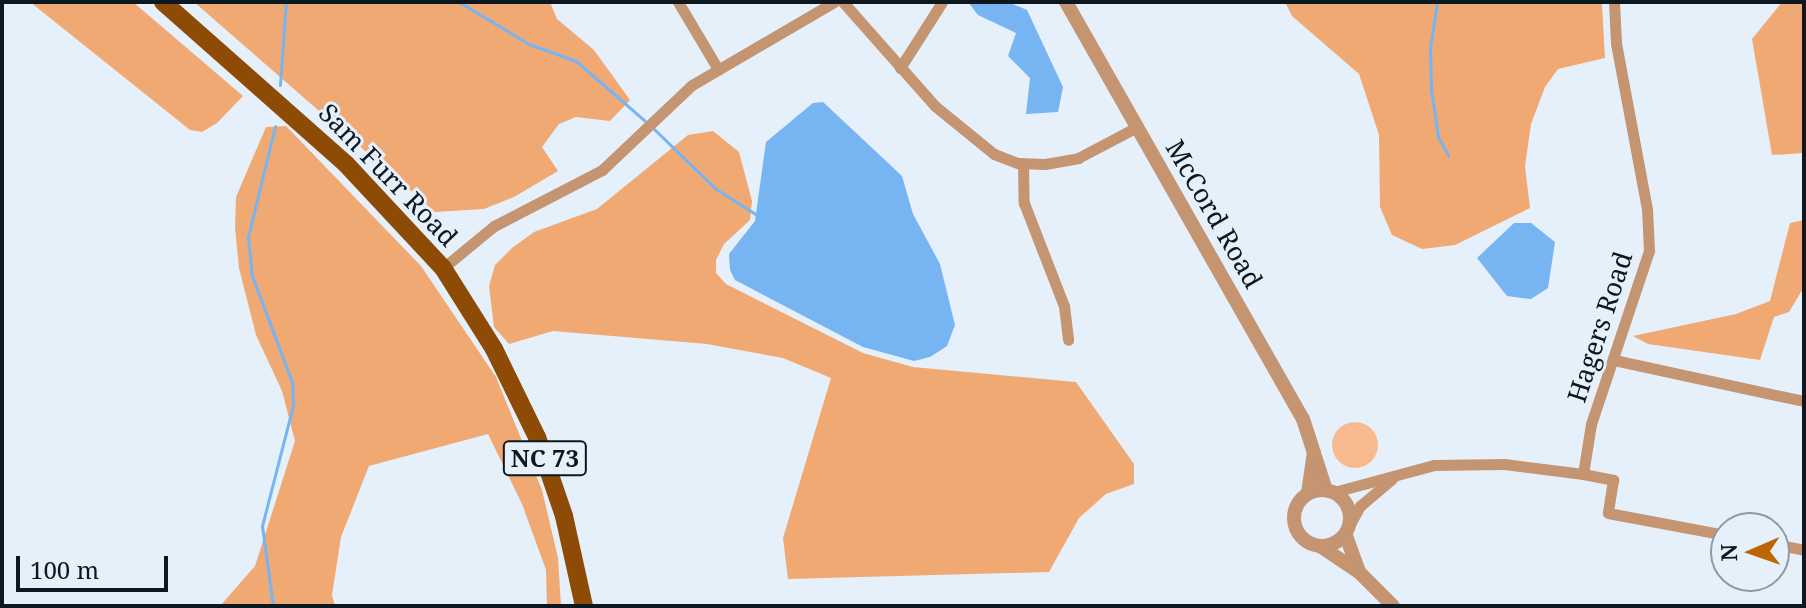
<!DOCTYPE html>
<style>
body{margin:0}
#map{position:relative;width:1806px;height:608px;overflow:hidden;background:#e6f0fb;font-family:"Noto Serif",serif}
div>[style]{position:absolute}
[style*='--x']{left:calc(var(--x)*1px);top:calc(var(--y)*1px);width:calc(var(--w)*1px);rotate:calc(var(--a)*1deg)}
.green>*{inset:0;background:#f6ba8e}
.round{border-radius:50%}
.forest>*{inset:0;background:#f1a974}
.water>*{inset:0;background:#77b4f2}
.stream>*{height:3px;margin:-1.5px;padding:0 1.5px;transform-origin:1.5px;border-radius:1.5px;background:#77b4f2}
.minor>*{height:11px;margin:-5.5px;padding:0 5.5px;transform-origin:5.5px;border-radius:5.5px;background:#c59471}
.tertiary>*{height:14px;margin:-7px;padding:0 7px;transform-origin:7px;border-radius:7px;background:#c59471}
.tertiary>.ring{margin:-7px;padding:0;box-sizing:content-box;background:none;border:14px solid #c59471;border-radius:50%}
.primary>*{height:18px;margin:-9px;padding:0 9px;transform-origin:9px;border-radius:9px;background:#8e4b06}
span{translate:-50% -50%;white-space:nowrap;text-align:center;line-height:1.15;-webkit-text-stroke:6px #e6f0fb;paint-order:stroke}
.shield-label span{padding:2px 6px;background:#e6f0fb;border:2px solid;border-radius:6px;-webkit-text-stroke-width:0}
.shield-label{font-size:24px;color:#0d1720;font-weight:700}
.street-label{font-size:26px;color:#0d1720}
.frame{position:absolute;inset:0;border:4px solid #0d1720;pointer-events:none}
.north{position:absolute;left:1710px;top:512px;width:80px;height:80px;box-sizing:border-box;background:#e6f0fb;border:2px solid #8f99a3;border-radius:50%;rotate:268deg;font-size:22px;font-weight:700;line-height:32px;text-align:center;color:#0d1720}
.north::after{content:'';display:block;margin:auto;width:28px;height:36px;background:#bd6403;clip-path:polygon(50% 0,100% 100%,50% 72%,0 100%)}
.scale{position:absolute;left:16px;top:556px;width:152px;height:36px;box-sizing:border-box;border:4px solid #0d1720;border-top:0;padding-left:10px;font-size:24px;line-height:28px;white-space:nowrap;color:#0d1720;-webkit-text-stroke:6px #e6f0fb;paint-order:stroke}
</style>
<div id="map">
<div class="green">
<div class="round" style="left:1332px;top:422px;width:46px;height:46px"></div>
</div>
<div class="forest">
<div style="clip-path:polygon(30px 2px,133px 2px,243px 96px,217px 123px,202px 132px,190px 130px)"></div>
<div style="clip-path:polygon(194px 2px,550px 2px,557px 19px,594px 50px,630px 100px,610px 121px,576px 117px,559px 124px,542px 147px,558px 171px,514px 197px,484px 209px,435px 212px)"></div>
<div style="clip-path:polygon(1285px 2px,1602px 4px,1605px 58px,1558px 69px,1545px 87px,1531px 124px,1525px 166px,1530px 208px,1455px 245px,1422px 249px,1392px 235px,1380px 207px,1379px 135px,1359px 74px,1292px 16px)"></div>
<div style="clip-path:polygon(1782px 2px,1804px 2px,1804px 153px,1772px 155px,1752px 39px)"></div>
<div style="clip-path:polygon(286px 126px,421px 266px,496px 377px,542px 490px,558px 558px,561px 606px,547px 606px,546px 570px,522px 504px,488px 434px,369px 466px,341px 537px,332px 595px,335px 606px,220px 606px,255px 566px,295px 441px,282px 391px,256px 335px,239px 268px,235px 228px,236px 197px,266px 127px)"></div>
<div style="clip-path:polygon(713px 131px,739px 152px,752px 201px,750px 220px,724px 244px,716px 260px,716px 273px,726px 284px,863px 353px,913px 367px,1076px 382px,1134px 464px,1134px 484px,1106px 494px,1079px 518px,1049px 572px,788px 579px,783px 538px,831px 378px,783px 358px,707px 344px,553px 331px,509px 344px,494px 327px,489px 286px,495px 265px,512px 248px,534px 232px,597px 209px,688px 135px)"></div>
<div style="clip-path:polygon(1804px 220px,1804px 287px,1789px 312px,1774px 317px,1760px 360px,1648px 344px,1633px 336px,1736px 314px,1770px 301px,1790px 223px)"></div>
</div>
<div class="water">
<div style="clip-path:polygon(968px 2px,1008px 2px,1027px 10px,1063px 87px,1058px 112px,1026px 114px,1030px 78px,1008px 56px,1016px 33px,978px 15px)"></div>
<div style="clip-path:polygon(823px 102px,902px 176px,913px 214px,940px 264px,955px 325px,947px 346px,930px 357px,914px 361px,863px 347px,735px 280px,730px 270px,729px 254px,755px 221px,766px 142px,813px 103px)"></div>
<div style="clip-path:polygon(1514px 223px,1531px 223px,1555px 242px,1548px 288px,1531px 299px,1507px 296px,1477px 258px)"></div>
</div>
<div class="stream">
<div style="--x:459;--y:2;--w:82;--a:31"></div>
<div style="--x:529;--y:44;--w:50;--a:19.9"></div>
<div style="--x:576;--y:61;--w:91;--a:41"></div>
<div style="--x:1437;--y:2;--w:47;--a:98.7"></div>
<div style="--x:1430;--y:48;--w:41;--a:88.6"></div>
<div style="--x:1431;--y:89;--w:49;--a:81.7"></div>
<div style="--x:1438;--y:137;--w:21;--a:61"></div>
<div style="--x:280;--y:85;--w:83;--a:-85.9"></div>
<div style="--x:654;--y:129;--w:86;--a:44.1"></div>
<div style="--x:716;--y:189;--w:49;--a:32.4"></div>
<div style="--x:273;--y:606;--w:81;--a:-97.8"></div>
<div style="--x:262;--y:526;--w:125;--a:-75.6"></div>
<div style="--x:293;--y:405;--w:23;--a:-92"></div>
<div style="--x:292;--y:382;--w:113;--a:-110.7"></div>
<div style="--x:252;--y:276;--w:39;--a:-96"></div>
<div style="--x:248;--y:237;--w:114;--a:-76.3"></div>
</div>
<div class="minor">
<div style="--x:678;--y:2;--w:78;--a:59.2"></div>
<div style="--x:843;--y:2;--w:139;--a:48.5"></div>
<div style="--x:935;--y:106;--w:76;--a:39.1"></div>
<div style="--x:994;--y:154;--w:26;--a:21"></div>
<div style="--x:1018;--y:163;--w:27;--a:2"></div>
<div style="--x:1045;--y:164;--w:34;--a:-10"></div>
<div style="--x:1078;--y:158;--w:67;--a:-27.7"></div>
<div style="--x:900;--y:68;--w:78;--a:-57.5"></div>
<div style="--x:1023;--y:164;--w:39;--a:89"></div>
<div style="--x:1024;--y:203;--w:110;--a:68.8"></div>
<div style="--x:1064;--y:306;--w:34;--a:83"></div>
<div style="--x:443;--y:268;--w:66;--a:-39.5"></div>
<div style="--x:494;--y:226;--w:122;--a:-27.4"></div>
<div style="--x:602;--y:170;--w:124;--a:-43.4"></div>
<div style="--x:692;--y:85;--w:164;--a:-30.3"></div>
<div style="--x:1614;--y:360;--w:194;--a:12.2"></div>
<div style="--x:1583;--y:474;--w:31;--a:11"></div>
<div style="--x:1613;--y:480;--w:33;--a:99"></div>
<div style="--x:1608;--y:513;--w:120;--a:10.6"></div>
<div style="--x:1334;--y:492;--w:104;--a:-15.1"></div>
<div style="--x:1434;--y:465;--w:70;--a:-0.8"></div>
<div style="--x:1504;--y:464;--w:80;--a:7.2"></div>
<div style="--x:1583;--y:474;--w:51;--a:-80.9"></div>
<div style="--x:1591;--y:424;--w:182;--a:-71.5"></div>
<div style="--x:1649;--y:251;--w:42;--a:-92.7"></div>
<div style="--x:1647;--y:209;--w:169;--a:-100.6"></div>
<div style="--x:1616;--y:43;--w:41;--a:-92.8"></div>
<div style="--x:1350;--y:524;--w:21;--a:-61"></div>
<div style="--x:1360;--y:506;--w:42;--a:-40.2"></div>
<div style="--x:1774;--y:544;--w:31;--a:11"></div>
</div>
<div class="tertiary">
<div style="--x:1066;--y:2;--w:480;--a:60.4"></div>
<div style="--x:1303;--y:419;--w:75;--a:72.1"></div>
<div class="ring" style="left:1294px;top:490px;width:42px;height:42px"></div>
<div style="--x:1308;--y:493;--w:41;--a:-81.7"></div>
<div style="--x:1346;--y:536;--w:38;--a:70"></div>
<div style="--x:1320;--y:546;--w:47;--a:33.7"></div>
<div style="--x:1359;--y:572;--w:48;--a:45"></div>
</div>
<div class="primary">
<div style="--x:163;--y:2;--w:244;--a:41.5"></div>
<div style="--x:346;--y:164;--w:142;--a:47"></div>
<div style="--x:443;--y:268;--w:96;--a:57.8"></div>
<div style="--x:494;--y:349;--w:98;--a:64"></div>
<div style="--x:537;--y:437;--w:83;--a:71.1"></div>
<div style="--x:564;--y:516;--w:92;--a:77.5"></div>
</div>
<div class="shield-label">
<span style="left:545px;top:458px">NC 73</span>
</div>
<div class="street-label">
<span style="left:388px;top:175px;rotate:46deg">Sam Furr Road</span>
<span style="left:1214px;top:214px;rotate:60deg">McCord Road</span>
<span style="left:1600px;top:327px;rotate:-72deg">Hagers Road</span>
</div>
<div class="frame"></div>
<div class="north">N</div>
<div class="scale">100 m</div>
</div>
